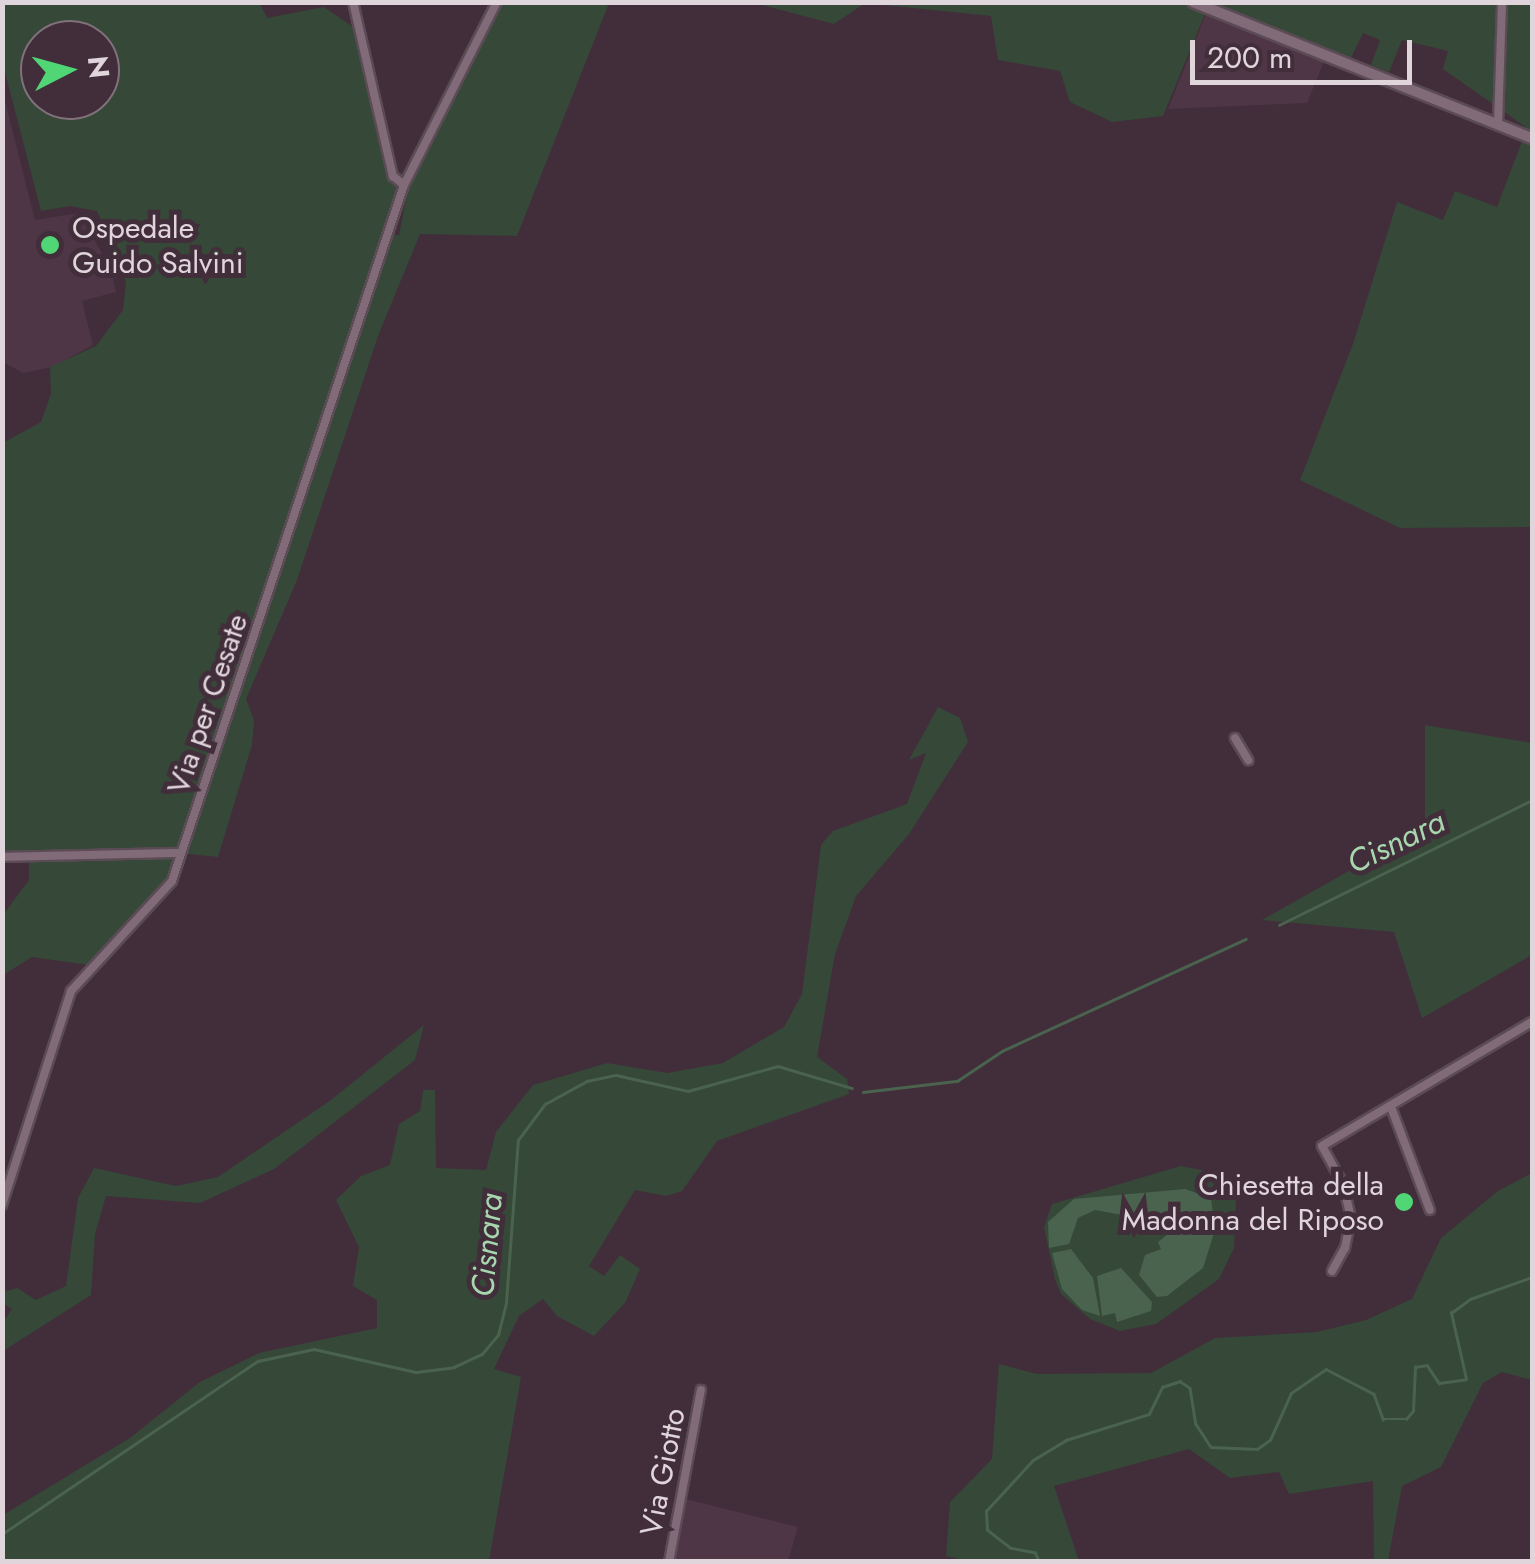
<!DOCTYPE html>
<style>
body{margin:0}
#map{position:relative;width:1535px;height:1564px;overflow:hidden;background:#412e3a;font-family:Jost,sans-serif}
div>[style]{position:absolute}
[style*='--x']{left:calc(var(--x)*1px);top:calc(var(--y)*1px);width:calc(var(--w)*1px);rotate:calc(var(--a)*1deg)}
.built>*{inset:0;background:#4f3646}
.green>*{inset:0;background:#364838}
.water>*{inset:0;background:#4a634e}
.stream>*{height:2.5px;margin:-1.25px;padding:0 1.25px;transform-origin:1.25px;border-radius:1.25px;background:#4a634e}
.roads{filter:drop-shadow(2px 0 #5b4b55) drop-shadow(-2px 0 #5b4b55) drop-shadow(0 2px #5b4b55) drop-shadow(0 -2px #5b4b55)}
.minor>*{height:8px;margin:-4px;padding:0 4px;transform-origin:4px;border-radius:4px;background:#816b78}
.tertiary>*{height:10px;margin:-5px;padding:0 5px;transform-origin:5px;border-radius:5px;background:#816b78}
.dots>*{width:28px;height:28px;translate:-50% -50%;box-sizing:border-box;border:5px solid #412e3a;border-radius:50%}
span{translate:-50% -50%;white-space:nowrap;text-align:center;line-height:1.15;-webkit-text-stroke:10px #412e3a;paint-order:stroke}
.poi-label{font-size:30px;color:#e1d5dc}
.left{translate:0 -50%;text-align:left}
.right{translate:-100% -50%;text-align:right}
.street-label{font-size:30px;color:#e1d5dc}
.water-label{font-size:32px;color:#a7d7ae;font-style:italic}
.frame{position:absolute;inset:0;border:5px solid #e1d5dc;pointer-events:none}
.north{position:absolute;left:20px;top:20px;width:100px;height:100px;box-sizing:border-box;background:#412e3a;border:2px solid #81717b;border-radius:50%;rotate:84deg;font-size:28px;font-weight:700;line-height:40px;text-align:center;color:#e1d5dc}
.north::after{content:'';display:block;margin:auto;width:35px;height:45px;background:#50d674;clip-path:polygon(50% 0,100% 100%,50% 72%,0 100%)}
.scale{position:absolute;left:1190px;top:40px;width:222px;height:45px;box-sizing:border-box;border:5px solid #e1d5dc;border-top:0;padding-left:12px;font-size:30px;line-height:35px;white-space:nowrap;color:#e1d5dc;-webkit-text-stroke:8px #412e3a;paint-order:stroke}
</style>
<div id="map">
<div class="built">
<div style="clip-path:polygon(1206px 14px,1324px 62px,1307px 103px,1168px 109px)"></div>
<div style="clip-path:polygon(2px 88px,35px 220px,79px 213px,111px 269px,116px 292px,82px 301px,93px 345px,52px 367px,23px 373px,3px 362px)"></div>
<div style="clip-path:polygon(686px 1499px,798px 1527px,788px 1561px,675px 1561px)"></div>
</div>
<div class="green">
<div style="clip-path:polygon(evenodd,259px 2px,267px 18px,324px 7px,353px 27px,386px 169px,399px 187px,387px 234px,399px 235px,409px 185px,501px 3px,609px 3px,517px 236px,420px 234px,378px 336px,297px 580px,246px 699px,254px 720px,252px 745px,218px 857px,180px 853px,172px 881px,89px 965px,32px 957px,3px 975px,3px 915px,29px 880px,29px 862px,3px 862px,3px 443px,41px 422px,51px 394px,50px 367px,96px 346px,123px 310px,126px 282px,97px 211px,70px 206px,41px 211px,3px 64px,2px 3px,259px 2px,40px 40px,100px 40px,100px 100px,40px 100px,40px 40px)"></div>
<div style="clip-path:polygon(754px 3px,1532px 3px,1532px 527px,1400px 528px,1300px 480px,1353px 344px,1397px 202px,1443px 220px,1455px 191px,1497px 207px,1527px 128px,1443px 69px,1448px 51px,1402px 40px,1389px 72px,1371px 65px,1380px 40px,1363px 33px,1350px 60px,1209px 4px,1163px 116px,1112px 122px,1070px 102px,1060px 71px,998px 60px,991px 16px,865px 3px,834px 24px)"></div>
<div style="clip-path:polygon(938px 707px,960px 718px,968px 742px,909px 834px,856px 896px,835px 954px,817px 1057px,847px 1079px,849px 1094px,717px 1141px,682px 1191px,666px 1196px,635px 1190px,589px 1266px,604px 1276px,620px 1255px,640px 1269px,625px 1303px,594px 1336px,557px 1316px,543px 1299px,519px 1316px,494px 1369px,521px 1377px,489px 1561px,3px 1561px,3px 1515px,130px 1438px,200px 1382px,259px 1353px,377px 1328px,377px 1300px,353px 1286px,359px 1247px,336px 1200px,361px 1176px,390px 1165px,399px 1124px,420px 1111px,423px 1090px,435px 1090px,436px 1168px,486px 1170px,496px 1132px,533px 1085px,607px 1063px,667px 1073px,723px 1063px,784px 1027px,802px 994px,821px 845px,833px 831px,907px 804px,926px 753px,909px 760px)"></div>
<div style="clip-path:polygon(1425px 725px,1532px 743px,1532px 955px,1422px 1018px,1394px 932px,1262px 920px,1425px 828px)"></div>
<div style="clip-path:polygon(424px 1025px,415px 1060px,274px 1169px,200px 1203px,106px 1196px,95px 1234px,91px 1295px,3px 1351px,3px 1322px,12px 1309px,3px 1303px,3px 1292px,17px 1288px,36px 1300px,66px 1286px,78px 1198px,94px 1168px,176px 1186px,218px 1177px,331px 1100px)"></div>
<div style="clip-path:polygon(1181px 1166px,1211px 1172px,1236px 1199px,1234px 1248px,1219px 1279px,1156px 1324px,1120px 1331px,1090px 1319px,1061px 1294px,1055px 1279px,1044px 1227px,1052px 1204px)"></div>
<div style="clip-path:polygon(1532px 1173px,1532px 1380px,1502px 1372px,1483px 1383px,1441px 1467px,1402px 1486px,1388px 1561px,1374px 1561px,1373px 1481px,1289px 1494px,1279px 1472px,1230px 1478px,1189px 1449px,1054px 1486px,1079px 1561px,968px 1561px,946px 1556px,950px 1502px,992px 1459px,999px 1364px,1037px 1374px,1151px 1373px,1215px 1338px,1317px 1332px,1366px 1320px,1412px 1299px,1441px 1238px,1498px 1191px)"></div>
</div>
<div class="water">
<div style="clip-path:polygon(1185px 1189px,1211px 1198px,1215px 1230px,1203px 1268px,1167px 1296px,1157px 1297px,1139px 1275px,1145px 1255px,1161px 1249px,1158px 1242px,1181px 1224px,1177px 1218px,1155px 1221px,1095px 1210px,1078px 1218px,1069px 1244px,1049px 1248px,1048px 1222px,1074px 1199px)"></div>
<div style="clip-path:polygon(1071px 1249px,1093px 1278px,1100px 1316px,1082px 1310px,1062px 1289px,1052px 1253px)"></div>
<div style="clip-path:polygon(1121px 1268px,1152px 1302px,1151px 1311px,1117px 1322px,1115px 1313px,1102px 1316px,1097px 1276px)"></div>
</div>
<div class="stream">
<div style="--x:1279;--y:925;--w:282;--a:-26.3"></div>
<div style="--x:863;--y:1092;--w:95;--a:-6.7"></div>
<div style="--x:957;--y:1081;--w:54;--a:-33.7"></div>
<div style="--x:1002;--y:1051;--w:268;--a:-24.7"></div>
<div style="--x:2;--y:1534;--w:309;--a:-34.1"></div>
<div style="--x:258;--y:1361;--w:57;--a:-12.1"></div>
<div style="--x:314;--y:1349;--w:105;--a:12.7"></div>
<div style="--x:416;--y:1372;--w:38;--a:-7"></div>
<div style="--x:454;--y:1367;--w:31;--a:-25"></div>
<div style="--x:482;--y:1354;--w:25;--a:-50"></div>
<div style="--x:498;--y:1335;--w:34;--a:-76"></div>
<div style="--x:506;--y:1302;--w:162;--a:-85.8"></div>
<div style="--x:518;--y:1140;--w:45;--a:-53.1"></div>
<div style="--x:545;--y:1104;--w:48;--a:-28.7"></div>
<div style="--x:587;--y:1081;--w:30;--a:-12"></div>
<div style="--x:616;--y:1075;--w:74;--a:12.5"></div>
<div style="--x:688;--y:1091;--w:93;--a:-15.5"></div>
<div style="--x:778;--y:1066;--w:77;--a:16.6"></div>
<div style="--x:1039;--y:1562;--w:10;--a:-114"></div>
<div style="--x:1035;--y:1553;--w:25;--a:-169"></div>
<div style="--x:1010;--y:1548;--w:29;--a:-142"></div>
<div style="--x:987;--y:1530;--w:19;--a:-93"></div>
<div style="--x:986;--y:1511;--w:69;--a:-47.3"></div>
<div style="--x:1033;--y:1460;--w:39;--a:-31"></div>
<div style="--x:1066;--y:1440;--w:87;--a:-17.4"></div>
<div style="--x:1149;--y:1414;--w:30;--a:-64"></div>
<div style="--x:1162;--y:1387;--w:19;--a:-18"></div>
<div style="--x:1180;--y:1381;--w:12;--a:35"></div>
<div style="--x:1190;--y:1388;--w:36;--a:81"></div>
<div style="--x:1196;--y:1424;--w:27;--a:57"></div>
<div style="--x:1211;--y:1447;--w:46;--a:2.5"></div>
<div style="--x:1257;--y:1449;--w:16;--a:-35"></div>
<div style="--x:1270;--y:1440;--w:51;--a:-65.9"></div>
<div style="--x:1291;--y:1393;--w:42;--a:-34.4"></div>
<div style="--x:1326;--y:1369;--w:54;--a:27.5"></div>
<div style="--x:1374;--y:1394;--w:27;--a:70"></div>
<div style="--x:1383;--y:1419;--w:23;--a:0"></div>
<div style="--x:1406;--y:1419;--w:11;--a:-49"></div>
<div style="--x:1413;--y:1411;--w:44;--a:-87.4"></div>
<div style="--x:1415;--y:1367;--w:12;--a:-9"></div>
<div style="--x:1427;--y:1365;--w:22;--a:56"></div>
<div style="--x:1439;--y:1383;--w:27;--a:-8"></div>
<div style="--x:1466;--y:1379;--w:68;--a:-102.8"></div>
<div style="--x:1451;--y:1313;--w:24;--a:-36"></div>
<div style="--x:1470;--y:1299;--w:66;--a:-19.5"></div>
</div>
<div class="roads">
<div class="minor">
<div style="--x:353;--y:2;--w:179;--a:77.1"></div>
<div style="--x:393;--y:176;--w:14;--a:39"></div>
<div style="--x:1498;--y:124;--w:122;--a:-88.1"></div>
<div style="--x:1235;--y:738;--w:26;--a:59"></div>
<div style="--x:2;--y:857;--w:178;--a:-1.3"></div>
<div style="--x:1391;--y:1107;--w:110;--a:69.3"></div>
<div style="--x:2;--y:1205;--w:225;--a:-72.1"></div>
<div style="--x:71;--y:991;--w:149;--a:-47.4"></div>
<div style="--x:172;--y:881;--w:734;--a:-71.57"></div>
<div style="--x:404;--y:185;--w:205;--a:-63.1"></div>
<div style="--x:1332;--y:1271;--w:26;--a:-61"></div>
<div style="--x:1345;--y:1248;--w:31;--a:-79"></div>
<div style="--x:1351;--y:1218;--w:35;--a:-103"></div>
<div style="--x:1343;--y:1184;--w:43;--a:-118.9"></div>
<div style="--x:1322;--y:1146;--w:244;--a:-30.6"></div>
<div style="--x:669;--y:1562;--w:175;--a:-79.5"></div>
</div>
<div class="tertiary">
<div style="--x:1193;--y:2;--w:365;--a:21.9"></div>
</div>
</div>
<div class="dots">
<div style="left:50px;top:245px;background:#50d674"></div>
<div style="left:1404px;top:1202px;background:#50d674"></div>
</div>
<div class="poi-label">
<span class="left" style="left:72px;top:245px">Ospedale<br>Guido Salvini</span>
<span class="right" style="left:1384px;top:1202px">Chiesetta della<br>Madonna del Riposo</span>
</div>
<div class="street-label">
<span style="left:208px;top:704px;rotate:-71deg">Via per Cesate</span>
<span style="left:663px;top:1472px;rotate:-79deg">Via Giotto</span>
</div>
<div class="water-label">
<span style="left:1396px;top:842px;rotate:-26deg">Cisnara</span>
<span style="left:487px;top:1245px;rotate:-85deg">Cisnara</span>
</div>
<div class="frame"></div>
<div class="north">N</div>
<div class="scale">200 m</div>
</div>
